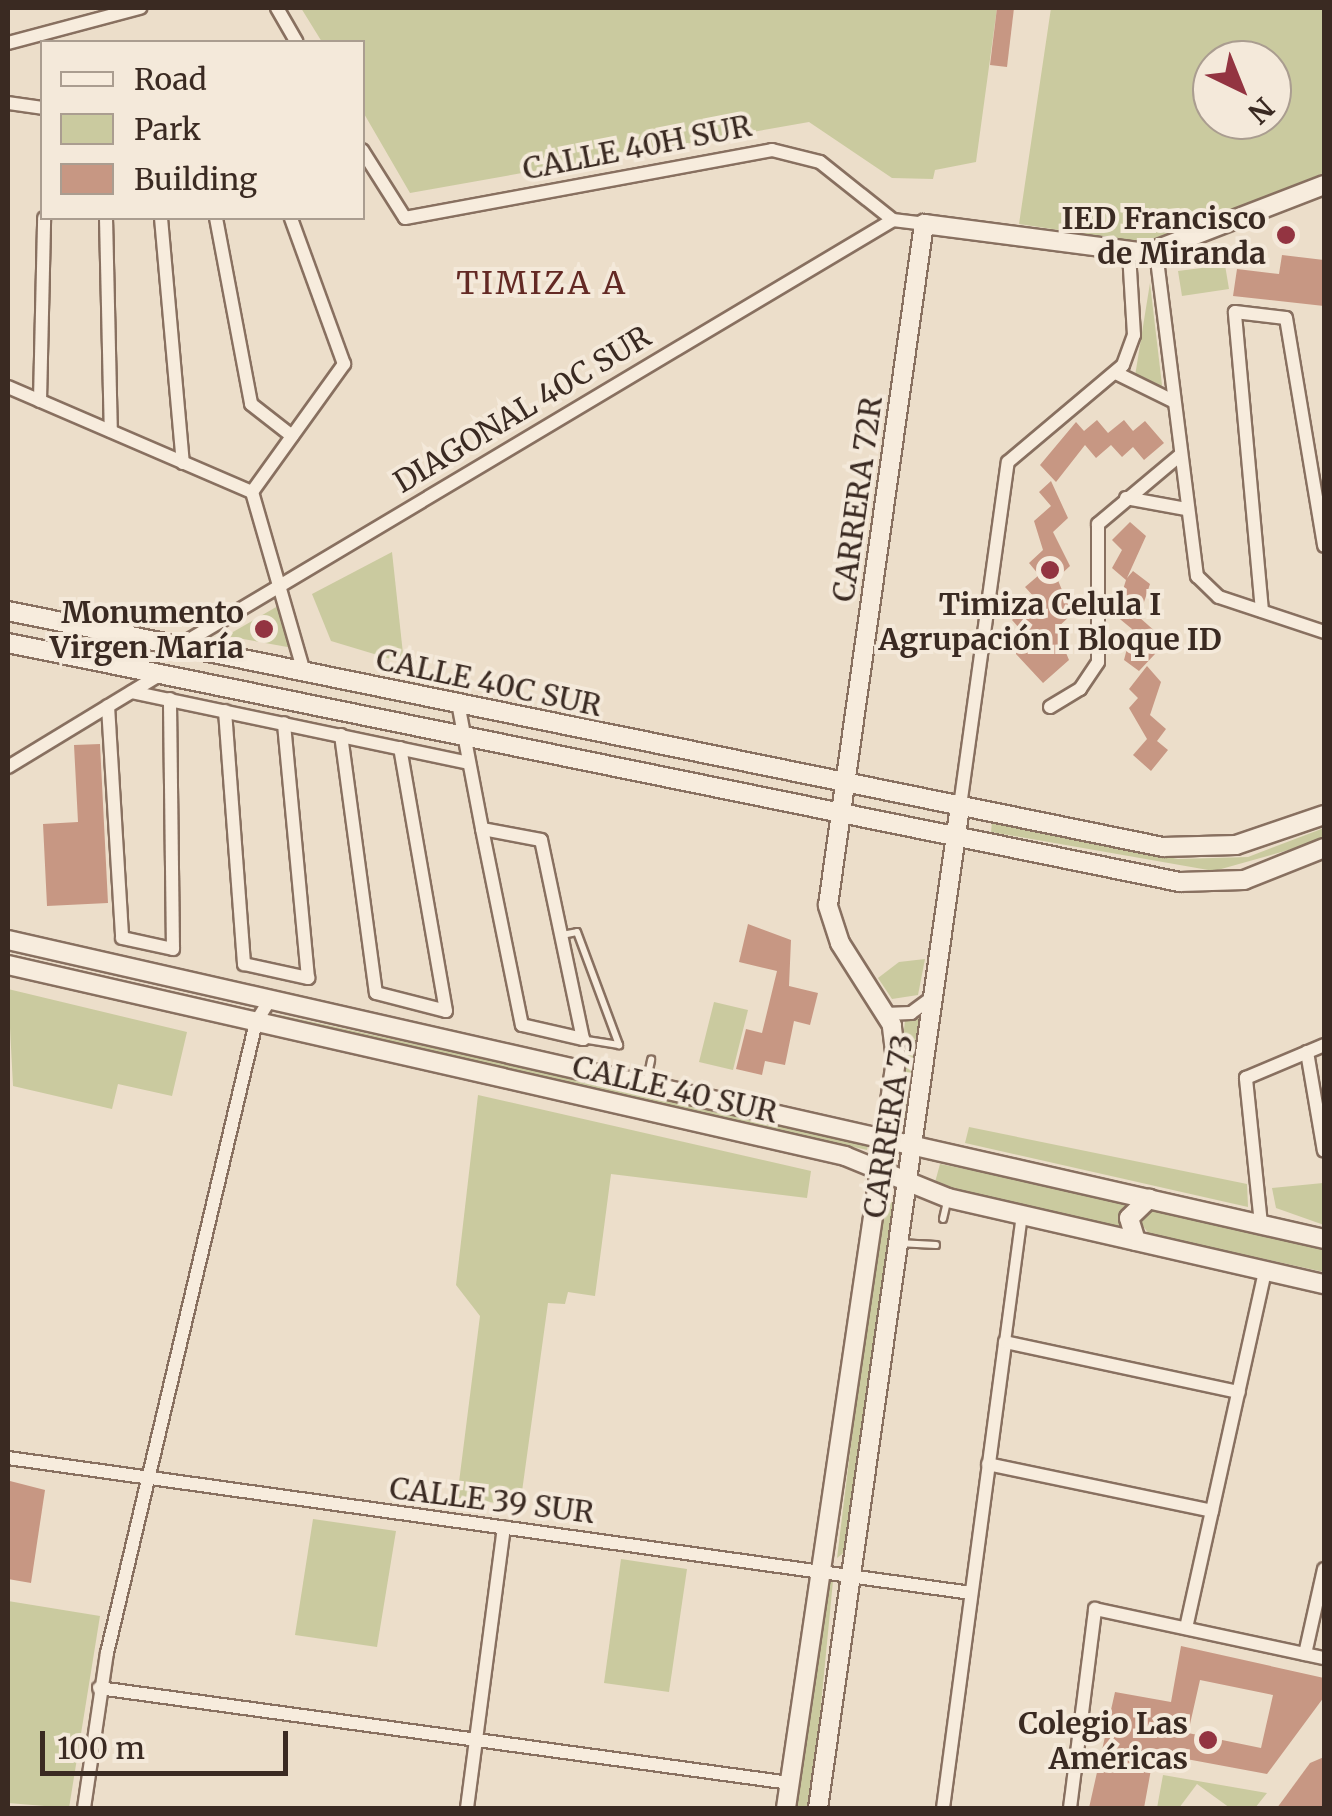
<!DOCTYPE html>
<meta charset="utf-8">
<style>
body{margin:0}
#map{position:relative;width:1332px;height:1816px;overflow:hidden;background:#ecdeca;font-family:Merriweather,serif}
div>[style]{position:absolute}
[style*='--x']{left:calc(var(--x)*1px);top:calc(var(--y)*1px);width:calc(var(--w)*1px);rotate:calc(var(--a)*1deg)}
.green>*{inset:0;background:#caca9f}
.building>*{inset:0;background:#c79783}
.roads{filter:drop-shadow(2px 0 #887060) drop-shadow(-2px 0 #887060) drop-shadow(0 2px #887060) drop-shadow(0 -2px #887060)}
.service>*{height:6px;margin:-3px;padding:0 3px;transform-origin:3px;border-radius:3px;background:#f7ecdd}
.pedestrian>*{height:10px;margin:-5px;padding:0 5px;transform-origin:5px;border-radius:5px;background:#f7ecdd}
.minor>*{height:12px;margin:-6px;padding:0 6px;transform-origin:6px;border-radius:6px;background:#f7ecdd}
.tertiary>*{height:18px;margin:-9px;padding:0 9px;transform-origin:9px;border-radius:9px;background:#f7ecdd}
.dots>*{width:28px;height:28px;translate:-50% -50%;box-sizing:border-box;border:5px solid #f4e9da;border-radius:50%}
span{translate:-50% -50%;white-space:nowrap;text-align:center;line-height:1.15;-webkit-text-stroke:8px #f4e9da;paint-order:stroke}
.street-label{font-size:30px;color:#3a2a22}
.poi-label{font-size:30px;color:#3a2a22;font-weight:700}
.right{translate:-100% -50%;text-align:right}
.neighbourhood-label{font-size:32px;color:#632924;letter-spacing:2.5px}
.frame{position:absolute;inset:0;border:10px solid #3a2a22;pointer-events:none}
.legend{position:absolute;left:40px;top:40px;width:325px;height:180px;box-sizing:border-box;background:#f4e9da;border:2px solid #aa9d90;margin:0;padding:12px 18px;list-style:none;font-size:30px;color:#3a2a22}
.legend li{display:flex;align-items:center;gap:20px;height:50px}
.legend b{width:50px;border:2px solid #aa9d90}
.north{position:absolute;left:1192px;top:40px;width:100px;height:100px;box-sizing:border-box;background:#f4e9da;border:2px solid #aa9d90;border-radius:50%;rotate:137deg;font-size:28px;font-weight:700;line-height:40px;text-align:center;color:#3a2a22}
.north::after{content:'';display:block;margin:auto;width:35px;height:45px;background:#933441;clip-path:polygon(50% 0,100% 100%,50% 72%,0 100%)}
.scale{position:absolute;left:40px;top:1731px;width:248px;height:45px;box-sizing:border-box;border:5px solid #3a2a22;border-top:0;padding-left:12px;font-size:30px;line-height:35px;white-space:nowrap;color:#3a2a22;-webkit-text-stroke:8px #f4e9da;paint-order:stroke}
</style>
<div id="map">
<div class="green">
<div style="clip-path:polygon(301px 8px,997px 8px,976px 162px,935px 170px,933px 179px,892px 178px,809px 122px,410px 193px,363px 112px,362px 42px,322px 42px)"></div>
<div style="clip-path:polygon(evenodd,1051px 8px,1324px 8px,1324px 173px,1145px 243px,1019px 224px,1051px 8px,1212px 60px,1272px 60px,1272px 120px,1212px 120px,1212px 60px)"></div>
<div style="clip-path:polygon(1225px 265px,1229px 289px,1182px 296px,1178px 271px)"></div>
<div style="clip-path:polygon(1150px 283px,1162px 385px,1160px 388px,1135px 376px)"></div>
<div style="clip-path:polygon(392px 552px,404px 663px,331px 641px,312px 594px)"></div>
<div style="clip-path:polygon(278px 606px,293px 648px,226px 636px)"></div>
<div style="clip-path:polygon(992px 822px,1178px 859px,1248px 857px,1324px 828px,1324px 840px,1214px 871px,991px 832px)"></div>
<div style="clip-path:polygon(925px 959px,918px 995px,892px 999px,878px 978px,899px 962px)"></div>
<div style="clip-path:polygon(8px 989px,187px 1032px,172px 1096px,118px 1084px,112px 1109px,13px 1086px)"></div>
<div style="clip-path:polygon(714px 1002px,748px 1010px,733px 1070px,699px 1062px)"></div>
<div style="clip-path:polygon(926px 1013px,912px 1119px,895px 1116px,905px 1020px)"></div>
<div style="clip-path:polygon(280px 1015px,869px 1142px,867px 1150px,279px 1019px)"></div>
<div style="clip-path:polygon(478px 1095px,811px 1171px,807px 1198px,611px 1174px,595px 1296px,568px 1292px,565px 1304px,548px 1303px,520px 1506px,457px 1498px,480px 1316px,456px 1285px)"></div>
<div style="clip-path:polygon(969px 1127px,1247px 1184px,1248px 1207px,965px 1143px)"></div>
<div style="clip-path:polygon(940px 1164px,1130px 1201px,1121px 1231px,934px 1186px)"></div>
<div style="clip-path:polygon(1323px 1183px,1324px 1225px,1276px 1208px,1272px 1188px)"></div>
<div style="clip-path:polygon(881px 1201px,895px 1203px,846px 1551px,837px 1558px)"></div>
<div style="clip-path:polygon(1154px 1209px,1324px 1246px,1324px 1272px,1149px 1234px,1140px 1222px)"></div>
<div style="clip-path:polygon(313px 1519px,396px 1531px,377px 1647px,295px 1635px)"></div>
<div style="clip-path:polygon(621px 1559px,687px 1569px,669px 1692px,604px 1683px)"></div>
<div style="clip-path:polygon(833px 1581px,811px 1808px,797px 1808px,825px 1586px)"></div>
<div style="clip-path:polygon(8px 1601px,100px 1616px,69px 1808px,8px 1803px)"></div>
<div style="clip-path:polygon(1163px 1775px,1267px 1793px,1255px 1808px,1230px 1808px,1197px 1784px,1179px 1808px,1157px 1808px)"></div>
</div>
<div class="building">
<div style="clip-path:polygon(997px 8px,1014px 8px,1007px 67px,990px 65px)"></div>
<div style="clip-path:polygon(1282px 255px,1324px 260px,1324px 306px,1233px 296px,1237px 269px,1279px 274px)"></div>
<div style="clip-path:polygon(1097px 420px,1108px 433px,1124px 420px,1133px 431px,1145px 421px,1164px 443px,1144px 460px,1133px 447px,1122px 457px,1111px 445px,1096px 458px,1085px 445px,1056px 482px,1040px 465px,1076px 422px,1084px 431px)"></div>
<div style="clip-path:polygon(1051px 481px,1068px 518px,1053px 532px,1070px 566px,1057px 578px,1072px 614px,1056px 629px,1069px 660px,1043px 683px,1016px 654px,1012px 639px,1021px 630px,1012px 620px,1035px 598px,1025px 587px,1039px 575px,1029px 563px,1043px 550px,1034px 521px,1051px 506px,1039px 492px)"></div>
<div style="clip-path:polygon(1130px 522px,1146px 536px,1127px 578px,1133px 571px,1150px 584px,1139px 617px,1157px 633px,1146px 645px,1155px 654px,1139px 671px,1124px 660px,1132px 629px,1115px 615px,1126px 580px,1112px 568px,1122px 550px,1112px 540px)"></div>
<div style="clip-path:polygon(1147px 666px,1161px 682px,1150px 715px,1166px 729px,1157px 741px,1168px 750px,1151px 771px,1133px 755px,1147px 739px,1129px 708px,1138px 698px,1129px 689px)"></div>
<div style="clip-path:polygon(100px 744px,108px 903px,47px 906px,43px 824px,78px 822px,74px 745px)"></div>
<div style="clip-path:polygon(748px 924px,791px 940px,789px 986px,818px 993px,810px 1025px,794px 1021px,785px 1065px,765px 1061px,762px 1075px,736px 1069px,746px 1029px,762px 1033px,777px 971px,739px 962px)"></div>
<div style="clip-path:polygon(10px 1481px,45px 1490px,31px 1583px,8px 1579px)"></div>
<div style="clip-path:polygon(evenodd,1181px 1646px,1324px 1678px,1324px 1697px,1267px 1774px,1154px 1753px,1144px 1808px,1089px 1808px,1115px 1692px,1171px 1702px,1181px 1646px,1200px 1680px,1273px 1695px,1261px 1748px,1188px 1733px,1200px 1680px)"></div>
<div style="clip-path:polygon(1324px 1757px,1324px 1808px,1277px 1808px,1310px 1763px)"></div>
</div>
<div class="roads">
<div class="service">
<div style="--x:562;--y:935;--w:15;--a:-11"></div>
<div style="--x:577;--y:932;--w:121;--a:69.6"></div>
<div style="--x:619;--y:1045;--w:36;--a:-171"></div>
<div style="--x:646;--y:1084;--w:25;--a:-78"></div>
<div style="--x:943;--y:1219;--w:18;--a:-77"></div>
<div style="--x:898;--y:1243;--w:38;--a:3"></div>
</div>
<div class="pedestrian">
<div style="--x:1005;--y:1342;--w:128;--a:-82.4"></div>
</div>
<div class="minor">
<div style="--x:277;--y:8;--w:39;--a:60"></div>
<div style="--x:8;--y:43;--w:137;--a:-14.9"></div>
<div style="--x:8;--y:103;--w:34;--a:8"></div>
<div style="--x:362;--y:150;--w:80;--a:57.7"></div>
<div style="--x:405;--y:218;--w:373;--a:-10.5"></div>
<div style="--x:772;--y:150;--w:49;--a:14"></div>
<div style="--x:820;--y:162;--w:93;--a:38.5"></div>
<div style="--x:893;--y:220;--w:31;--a:7"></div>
<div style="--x:106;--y:218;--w:213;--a:88.7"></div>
<div style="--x:161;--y:218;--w:246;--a:84.9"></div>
<div style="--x:216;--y:218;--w:189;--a:79.3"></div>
<div style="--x:251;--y:404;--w:52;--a:38"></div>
<div style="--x:1156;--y:252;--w:327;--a:82.8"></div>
<div style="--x:1197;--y:576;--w:30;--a:44"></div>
<div style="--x:1219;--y:597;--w:111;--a:18.4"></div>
<div style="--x:1116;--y:373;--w:64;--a:26.2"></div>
<div style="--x:8;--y:387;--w:266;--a:23.3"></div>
<div style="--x:40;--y:401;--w:183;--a:-88.7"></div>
<div style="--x:252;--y:492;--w:158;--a:-54.3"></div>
<div style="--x:344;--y:364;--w:155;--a:-110"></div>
<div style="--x:252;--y:492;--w:187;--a:73.9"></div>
<div style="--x:1126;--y:498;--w:61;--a:10.4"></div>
<div style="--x:1262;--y:611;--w:300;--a:-95.2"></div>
<div style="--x:1235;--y:312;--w:51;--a:6.7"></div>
<div style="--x:1286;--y:318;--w:231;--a:80.5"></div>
<div style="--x:179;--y:646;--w:831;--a:-30.82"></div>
<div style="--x:132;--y:692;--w:344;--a:11.9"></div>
<div style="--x:458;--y:703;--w:128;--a:79.2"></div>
<div style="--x:482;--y:829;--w:200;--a:78.5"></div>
<div style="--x:522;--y:1025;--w:63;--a:12.9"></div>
<div style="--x:583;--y:1039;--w:203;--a:-101.9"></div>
<div style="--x:541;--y:840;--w:60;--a:-169.4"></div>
<div style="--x:108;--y:706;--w:232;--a:86.5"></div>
<div style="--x:122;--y:938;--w:52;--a:12.2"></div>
<div style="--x:173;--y:949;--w:250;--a:-90.7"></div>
<div style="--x:1050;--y:707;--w:35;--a:-31"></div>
<div style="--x:1080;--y:689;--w:32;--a:-56"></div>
<div style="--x:1098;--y:662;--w:138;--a:-90"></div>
<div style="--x:1098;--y:524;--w:106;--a:-40"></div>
<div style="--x:225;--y:711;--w:254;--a:85.7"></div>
<div style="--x:244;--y:964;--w:66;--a:12.3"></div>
<div style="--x:308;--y:978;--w:256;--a:-95.4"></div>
<div style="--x:341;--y:735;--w:260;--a:82.3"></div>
<div style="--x:376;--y:993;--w:72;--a:14.4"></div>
<div style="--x:446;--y:1011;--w:267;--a:-99.9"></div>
<div style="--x:8;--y:767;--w:179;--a:-31.3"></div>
<div style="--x:960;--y:806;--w:347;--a:-82.1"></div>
<div style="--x:1008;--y:462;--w:150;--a:-40.1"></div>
<div style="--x:1123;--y:365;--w:32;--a:-70"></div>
<div style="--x:1134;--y:335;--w:82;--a:-93.5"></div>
<div style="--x:885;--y:1014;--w:26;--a:-2"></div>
<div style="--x:911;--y:1013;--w:26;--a:-36"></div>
<div style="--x:1307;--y:1052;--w:100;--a:80.3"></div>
<div style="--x:1261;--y:1224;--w:147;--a:-95.9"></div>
<div style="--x:1246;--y:1078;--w:85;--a:-22.9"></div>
<div style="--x:8;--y:1458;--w:972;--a:7.98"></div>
<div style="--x:988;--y:1464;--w:229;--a:11.8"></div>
<div style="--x:1186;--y:1628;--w:366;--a:-77.5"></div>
<div style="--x:1305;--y:1654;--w:87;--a:-77.4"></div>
<div style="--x:99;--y:1688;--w:697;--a:7.83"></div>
<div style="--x:84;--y:1808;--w:157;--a:-81.6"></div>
<div style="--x:107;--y:1653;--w:648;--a:-76.71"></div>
<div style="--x:256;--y:1022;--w:25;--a:-58"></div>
<div style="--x:467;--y:1808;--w:283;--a:-82.5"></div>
<div style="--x:943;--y:1808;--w:470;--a:-82.4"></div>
<div style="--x:1005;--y:1342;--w:239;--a:12.1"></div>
<div style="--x:1070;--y:1808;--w:201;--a:-82.8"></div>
<div style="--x:1095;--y:1609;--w:234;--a:12.1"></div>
</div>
<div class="tertiary">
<div style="--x:8;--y:611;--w:1179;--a:11.55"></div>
<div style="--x:1163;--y:847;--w:73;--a:-1.6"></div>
<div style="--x:1236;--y:845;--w:93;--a:-18.8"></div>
<div style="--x:8;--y:643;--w:1196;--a:11.53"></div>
<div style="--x:1180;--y:882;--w:64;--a:-1.8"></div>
<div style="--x:1244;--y:880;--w:86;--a:-21.8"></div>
<div style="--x:8;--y:940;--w:1350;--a:12.8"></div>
<div style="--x:8;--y:965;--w:859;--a:12.85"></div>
<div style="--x:845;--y:1156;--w:111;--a:22.2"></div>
<div style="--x:948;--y:1198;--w:386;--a:12.9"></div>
<div style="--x:1136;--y:1241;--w:24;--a:-107"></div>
<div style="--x:1129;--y:1218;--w:28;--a:-44"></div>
<div style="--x:786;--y:1808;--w:756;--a:-81.63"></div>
<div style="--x:896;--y:1060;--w:35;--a:-97"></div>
<div style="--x:892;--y:1025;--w:97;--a:-122.4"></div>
<div style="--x:840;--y:943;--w:40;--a:-108"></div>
<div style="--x:828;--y:905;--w:688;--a:-81.98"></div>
<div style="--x:924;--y:224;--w:226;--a:7.4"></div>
<div style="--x:1148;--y:253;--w:189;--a:-21.1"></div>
<div style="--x:818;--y:1808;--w:1012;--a:-81.93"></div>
</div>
</div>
<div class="dots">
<div style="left:1286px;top:235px;background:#933441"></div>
<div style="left:1050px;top:570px;background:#933441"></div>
<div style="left:264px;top:629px;background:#933441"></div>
<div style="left:1208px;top:1740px;background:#933441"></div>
</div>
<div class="street-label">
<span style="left:637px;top:147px;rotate:-11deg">CALLE 40H SUR</span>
<span style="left:522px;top:409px;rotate:-31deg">DIAGONAL 40C SUR</span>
<span style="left:857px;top:499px;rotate:-82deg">CARRERA 72R</span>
<span style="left:489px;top:682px;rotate:12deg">CALLE 40C SUR</span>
<span style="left:675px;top:1089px;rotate:13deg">CALLE 40 SUR</span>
<span style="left:888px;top:1126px;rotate:-81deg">CARRERA 73</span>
<span style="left:492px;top:1500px;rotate:7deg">CALLE 39 SUR</span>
</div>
<div class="poi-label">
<span class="right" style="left:1266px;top:235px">IED Francisco<br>de Miranda</span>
<span style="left:1050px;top:621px">Timiza Celula I<br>Agrupación I Bloque ID</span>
<span class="right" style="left:244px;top:629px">Monumento<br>Virgen María</span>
<span class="right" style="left:1188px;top:1740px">Colegio Las<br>Américas</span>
</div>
<div class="neighbourhood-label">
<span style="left:542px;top:283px">TIMIZA A</span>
</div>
<div class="frame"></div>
<ul class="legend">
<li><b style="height:12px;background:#f7ecdd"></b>Road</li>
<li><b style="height:28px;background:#caca9f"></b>Park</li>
<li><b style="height:28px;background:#c79783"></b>Building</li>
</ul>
<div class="north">N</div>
<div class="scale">100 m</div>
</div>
